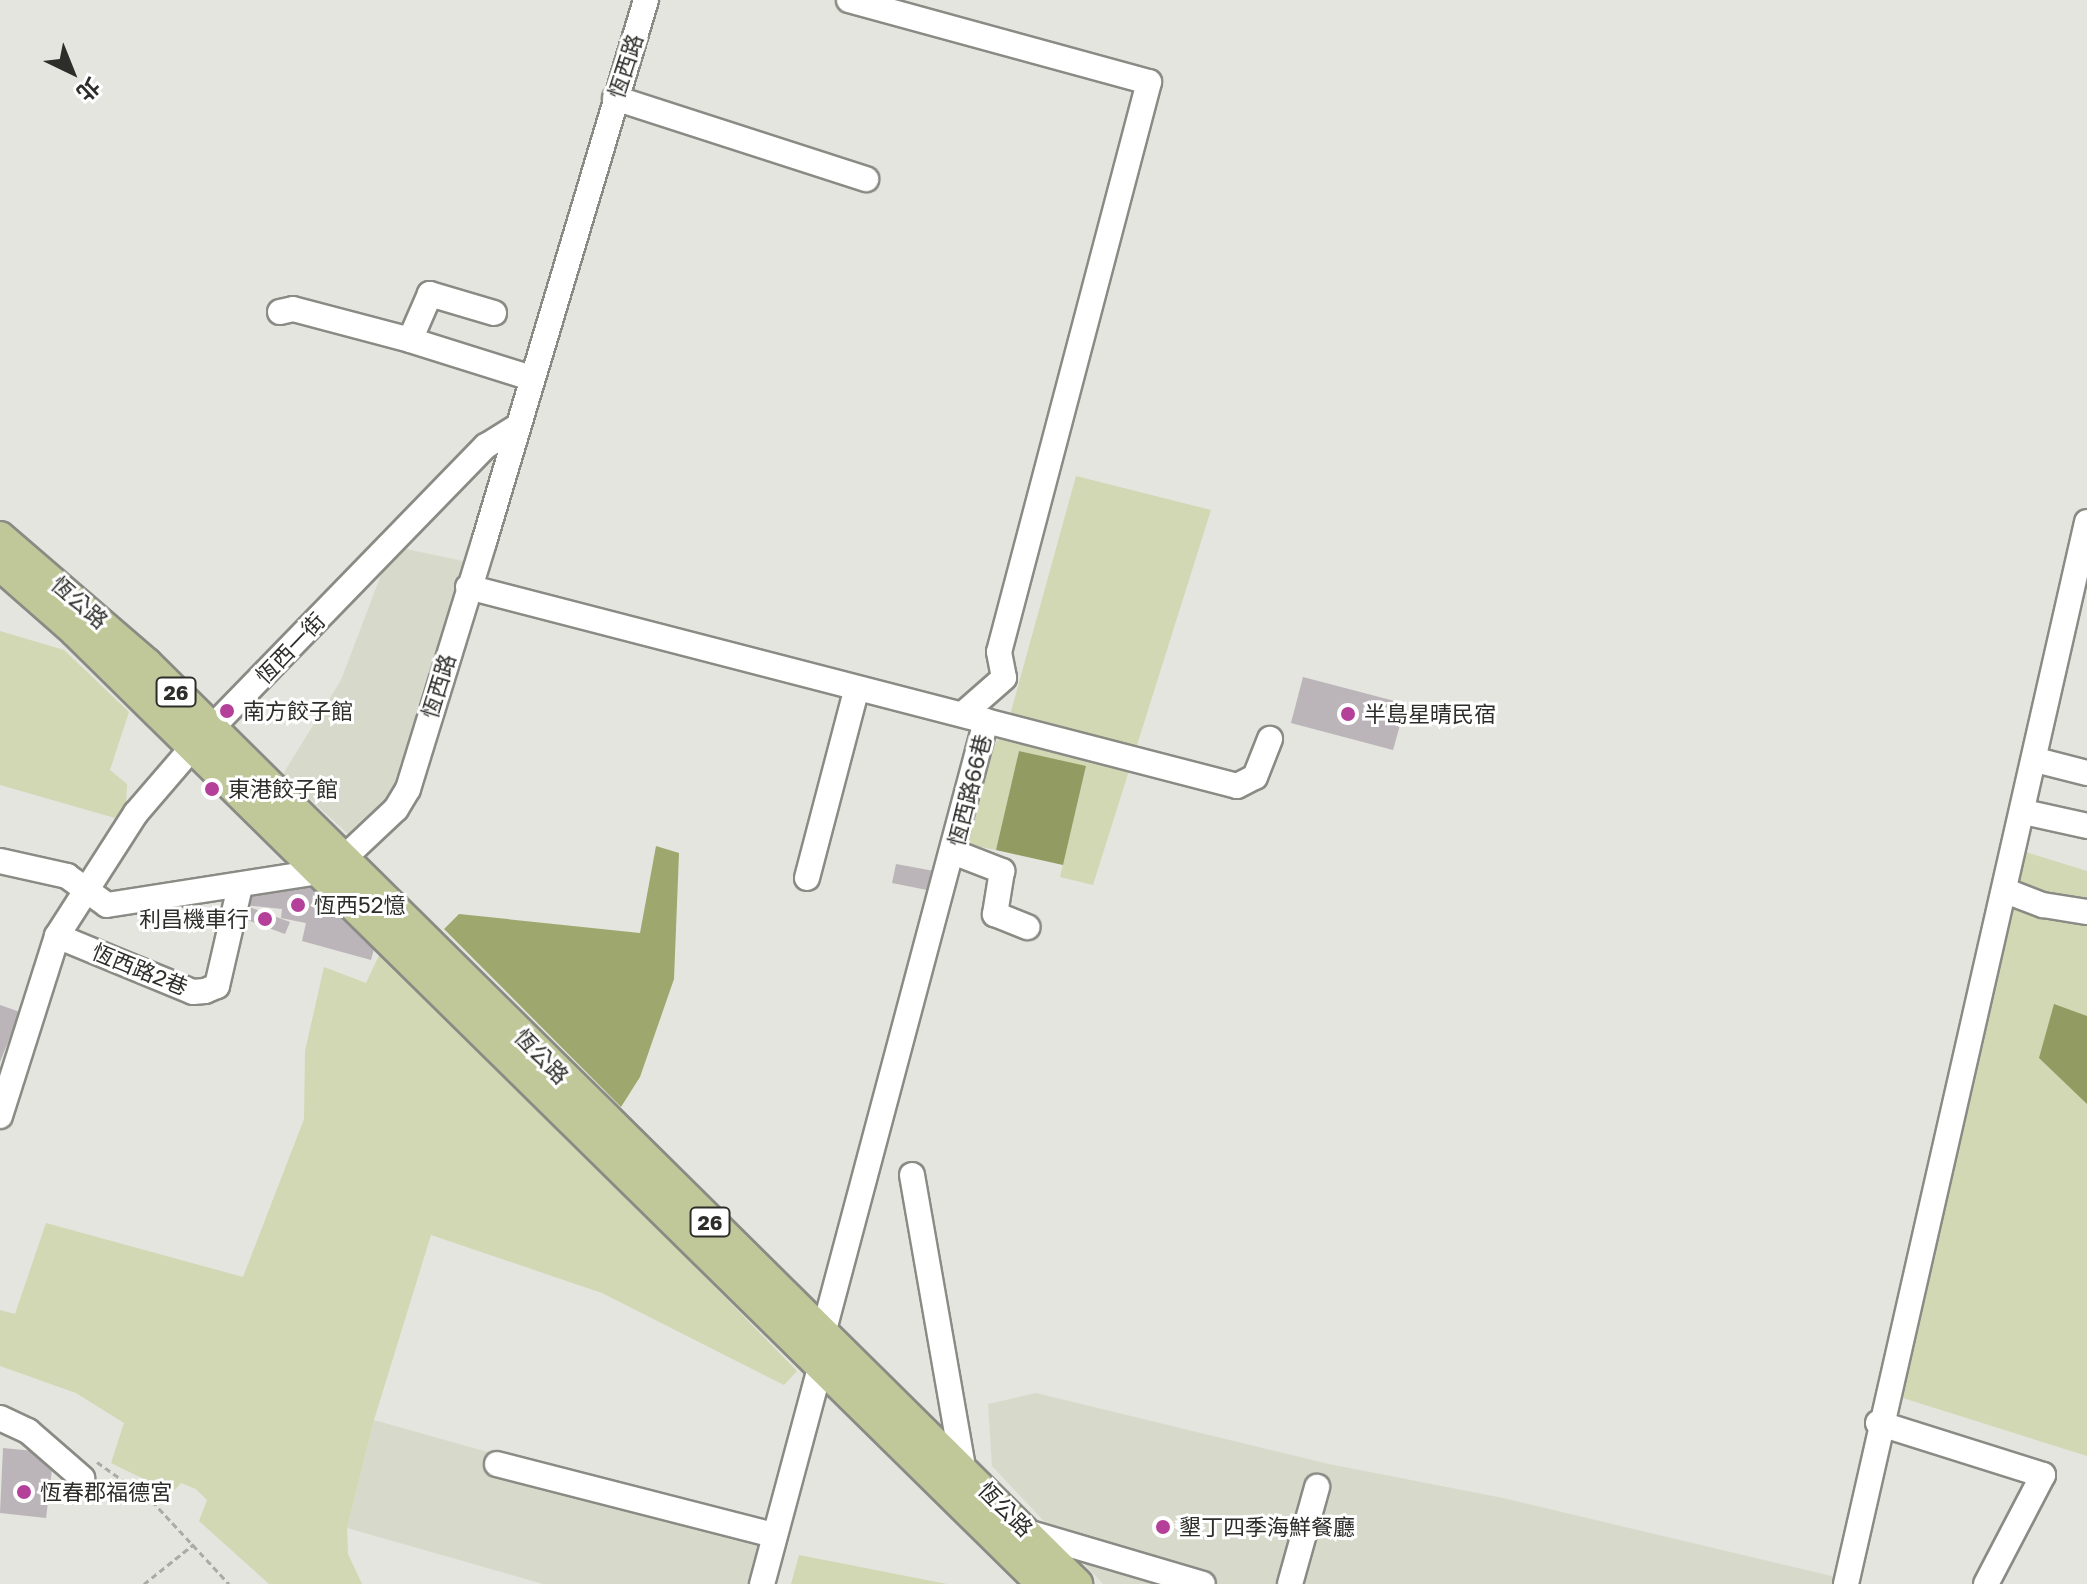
<!DOCTYPE html>
<meta charset="utf-8">
<style>
body{margin:0}
#map{position:relative;width:2087px;height:1584px;overflow:hidden;background:#e4e5de;font-family:"Golos Text","Noto Sans TC",sans-serif}
div>[style]{position:absolute}
[style*='--x']{left:calc(var(--x)*1px);top:calc(var(--y)*1px);width:calc(var(--w)*1px);rotate:calc(var(--a)*1deg)}
.built>*{inset:0;background:#d7dacb}
.green>*{inset:0;background:#d2d8b3}
.forest>*{inset:0;background:#9ea86e}
.water>*{inset:0;background:#929b62}
.building>*{inset:0;background:#bbb4b9}
.path>*{height:3px;margin-top:-1.5px;transform-origin:0;background:repeating-linear-gradient(90deg,#ababa6 0 6px,transparent 0 10px)}
.roads{filter:drop-shadow(2px 0 #898b84) drop-shadow(-2px 0 #898b84) drop-shadow(0 2px #898b84) drop-shadow(0 -2px #898b84)}
.minor>*{height:24px;margin:-12px;padding:0 12px;transform-origin:12px;border-radius:12px;background:#fff}
.major>*{height:30px;margin:-15px;padding:0 15px;transform-origin:15px;border-radius:15px;background:#c0c799}
.dots>*{width:22px;height:22px;translate:-50% -50%;box-sizing:border-box;border:4px solid #fff;border-radius:50%}
span{translate:-50% -50%;white-space:nowrap;text-align:center;line-height:1.15;-webkit-text-stroke:6px #fff;paint-order:stroke}
.shield-label span{padding:2px 6px;background:#fff;border:2px solid;border-radius:6px;-webkit-text-stroke-width:0}
.shield-label{font-size:20px;color:#2d2d2a;font-weight:700}
.street-label{font-size:22px;color:#2d2d2a}
.poi-label{font-size:22px;color:#2d2d2a}
.left{translate:0 -50%;text-align:left}
.right{translate:-100% -50%;text-align:right}
.north{position:absolute;left:32px;top:32px;width:80px;height:80px;-webkit-text-stroke:6px #fff;paint-order:stroke;rotate:137deg;font-size:22px;font-weight:700;line-height:32px;text-align:center;color:#2d2d2a}
.north::after{content:'';display:block;margin:auto;width:28px;height:36px;background:#2d2d2a;clip-path:polygon(50% 0,100% 100%,50% 72%,0 100%)}
</style>
<div id="map">
<div class="built">
<div style="clip-path:polygon(392px 546px,482px 565px,413px 791px,363px 848px,283px 774px,341px 680px)"></div>
<div style="clip-path:polygon(1036px 1393px,1329px 1464px,1503px 1498px,1840px 1578px,1839px 1584px,1103px 1584px,992px 1466px,988px 1404px)"></div>
<div style="clip-path:polygon(374px 1420px,769px 1531px,756px 1584px,543px 1584px,347px 1528px)"></div>
</div>
<div class="green">
<div style="clip-path:polygon(1076px 476px,1211px 510px,1093px 885px,1060px 877px,1086px 767px,1019px 751px,996px 850px,962px 843px,993px 747px,1007px 726px)"></div>
<div style="clip-path:polygon(0 631px,64px 650px,129px 712px,110px 770px,127px 784px,126px 806px,115px 818px,0 785px)"></div>
<div style="clip-path:polygon(2016px 849px,2087px 871px,2087px 1456px,1887px 1393px)"></div>
<div style="clip-path:polygon(383px 947px,797px 1371px,784px 1385px,602px 1293px,431px 1235px,374px 1420px,347px 1528px,348px 1554px,362px 1584px,269px 1584px,199px 1521px,207px 1500px,196px 1489px,181px 1483px,172px 1493px,111px 1463px,124px 1423px,76px 1393px,0 1366px,0 1310px,15px 1314px,46px 1223px,243px 1277px,304px 1119px,305px 1051px,324px 967px,366px 983px)"></div>
<div style="clip-path:polygon(799px 1555px,947px 1584px,791px 1584px)"></div>
</div>
<div class="forest">
<div style="clip-path:polygon(656px 846px,679px 853px,674px 979px,640px 1077px,621px 1107px,444px 929px,459px 914px,640px 933px)"></div>
</div>
<div class="water">
<div style="clip-path:polygon(1019px 751px,1086px 766px,1063px 865px,996px 850px)"></div>
<div style="clip-path:polygon(2054px 1004px,2087px 1016px,2087px 1104px,2039px 1058px)"></div>
</div>
<div class="building">
<div style="clip-path:polygon(1303px 677px,1406px 704px,1393px 750px,1291px 723px)"></div>
<div style="clip-path:polygon(896px 864px,945px 873px,942px 893px,892px 883px)"></div>
<div style="clip-path:polygon(309px 885px,374px 949px,371px 960px,302px 941px,306px 923px,281px 918px,282px 909px,244px 905px,290px 922px,285px 934px,239px 917px,243px 894px)"></div>
<div style="clip-path:polygon(0 1005px,20px 1012px,0 1062px)"></div>
<div style="clip-path:polygon(3px 1448px,44px 1452px,53px 1461px,46px 1518px,0 1513px)"></div>
</div>
<div class="path">
<div style="--x:97;--y:1462;--w:67;--a:35.3"></div>
<div style="--x:152;--y:1501;--w:113;--a:47.1"></div>
<div style="--x:144;--y:1584;--w:64;--a:-38.7"></div>
</div>
<div class="roads">
<div class="minor">
<div style="--x:849;--y:0;--w:311;--a:15.3"></div>
<div style="--x:1149;--y:82;--w:589;--a:104.74"></div>
<div style="--x:999;--y:652;--w:26;--a:79"></div>
<div style="--x:1004;--y:678;--w:53;--a:138.8"></div>
<div style="--x:615;--y:98;--w:264;--a:17.9"></div>
<div style="--x:280;--y:312;--w:13;--a:-13"></div>
<div style="--x:293;--y:309;--w:121;--a:14.8"></div>
<div style="--x:494;--y:313;--w:67;--a:-163.5"></div>
<div style="--x:430;--y:294;--w:50;--a:113.5"></div>
<div style="--x:410;--y:340;--w:127;--a:17.4"></div>
<div style="--x:468;--y:587;--w:535;--a:14.5"></div>
<div style="--x:986;--y:721;--w:630;--a:104.9"></div>
<div style="--x:824;--y:1330;--w:38;--a:96"></div>
<div style="--x:820;--y:1368;--w:224;--a:105"></div>
<div style="--x:986;--y:721;--w:259;--a:14.5"></div>
<div style="--x:1237;--y:786;--w:20;--a:-27"></div>
<div style="--x:1255;--y:777;--w:41;--a:-68.5"></div>
<div style="--x:2036;--y:760;--w:53;--a:14.3"></div>
<div style="--x:2024;--y:812;--w:65;--a:12.5"></div>
<div style="--x:953;--y:852;--w:53;--a:21.2"></div>
<div style="--x:1002;--y:871;--w:44;--a:99.2"></div>
<div style="--x:995;--y:914;--w:35;--a:22"></div>
<div style="--x:0;--y:861;--w:69;--a:12.6"></div>
<div style="--x:67;--y:876;--w:49;--a:35.9"></div>
<div style="--x:107;--y:905;--w:213;--a:-8.9"></div>
<div style="--x:317;--y:872;--w:32;--a:-28"></div>
<div style="--x:345;--y:857;--w:70;--a:-43.3"></div>
<div style="--x:396;--y:809;--w:23;--a:-59"></div>
<div style="--x:408;--y:789;--w:258;--a:-72.9"></div>
<div style="--x:484;--y:542;--w:566;--a:-73.36"></div>
<div style="--x:807;--y:878;--w:196;--a:-75.3"></div>
<div style="--x:2006;--y:891;--w:40;--a:21"></div>
<div style="--x:2043;--y:905;--w:45;--a:9"></div>
<div style="--x:57;--y:936;--w:147;--a:22.4"></div>
<div style="--x:193;--y:992;--w:12;--a:-5"></div>
<div style="--x:205;--y:991;--w:13;--a:-23"></div>
<div style="--x:217;--y:986;--w:103;--a:-77"></div>
<div style="--x:0;--y:1116;--w:189;--a:-72.4"></div>
<div style="--x:57;--y:936;--w:146;--a:-57.3"></div>
<div style="--x:136;--y:813;--w:84;--a:-49.3"></div>
<div style="--x:191;--y:749;--w:423;--a:-45.8"></div>
<div style="--x:486;--y:446;--w:36;--a:-32"></div>
<div style="--x:912;--y:1175;--w:295;--a:80.1"></div>
<div style="--x:0;--y:1418;--w:31;--a:25"></div>
<div style="--x:28;--y:1431;--w:72;--a:41"></div>
<div style="--x:1878;--y:1423;--w:173;--a:17.5"></div>
<div style="--x:2043;--y:1475;--w:123;--a:117.6"></div>
<div style="--x:497;--y:1464;--w:286;--a:14.4"></div>
<div style="--x:1030;--y:1533;--w:180;--a:16.4"></div>
<div style="--x:1290;--y:1584;--w:101;--a:-74.4"></div>
<div style="--x:1846;--y:1584;--w:1089;--a:-77.21"></div>
</div>
<div class="major">
<div style="--x:0;--y:537;--w:193;--a:40.8"></div>
<div style="--x:146;--y:663;--w:1310;--a:44.69"></div>
<div style="--x:0;--y:565;--w:100;--a:41.3"></div>
<div style="--x:75;--y:631;--w:1358;--a:44.58"></div>
</div>
</div>
<div class="dots">
<div style="left:227px;top:711px;background:#b4409a"></div>
<div style="left:1348px;top:714px;background:#b4409a"></div>
<div style="left:212px;top:789px;background:#b4409a"></div>
<div style="left:298px;top:905px;background:#b4409a"></div>
<div style="left:265px;top:919px;background:#b4409a"></div>
<div style="left:24px;top:1492px;background:#b4409a"></div>
<div style="left:1163px;top:1527px;background:#b4409a"></div>
</div>
<div class="shield-label">
<span style="left:176px;top:692px">26</span>
<span style="left:710px;top:1222px">26</span>
</div>
<div class="street-label">
<span style="left:625px;top:66px;rotate:-72deg">恆西路</span>
<span style="left:80px;top:602px;rotate:41deg">恆公路</span>
<span style="left:290px;top:648px;rotate:-46deg">恆西一街</span>
<span style="left:438px;top:686px;rotate:-73deg">恆西路</span>
<span style="left:969px;top:790px;rotate:-76deg">恆西路66巷</span>
<span style="left:140px;top:969px;rotate:22deg">恆西路2巷</span>
<span style="left:542px;top:1056px;rotate:46deg">恆公路</span>
<span style="left:1006px;top:1509px;rotate:45deg">恆公路</span>
</div>
<div class="poi-label">
<span class="left" style="left:243px;top:711px">南方餃子館</span>
<span class="left" style="left:1364px;top:714px">半島星晴民宿</span>
<span class="left" style="left:228px;top:789px">東港餃子館</span>
<span class="left" style="left:314px;top:905px">恆西52憶</span>
<span class="right" style="left:249px;top:919px">利昌機車行</span>
<span class="left" style="left:40px;top:1492px">恆春郡福德宮</span>
<span class="left" style="left:1179px;top:1527px">墾丁四季海鮮餐廳</span>
</div>
<div class="north">北</div>
</div>
